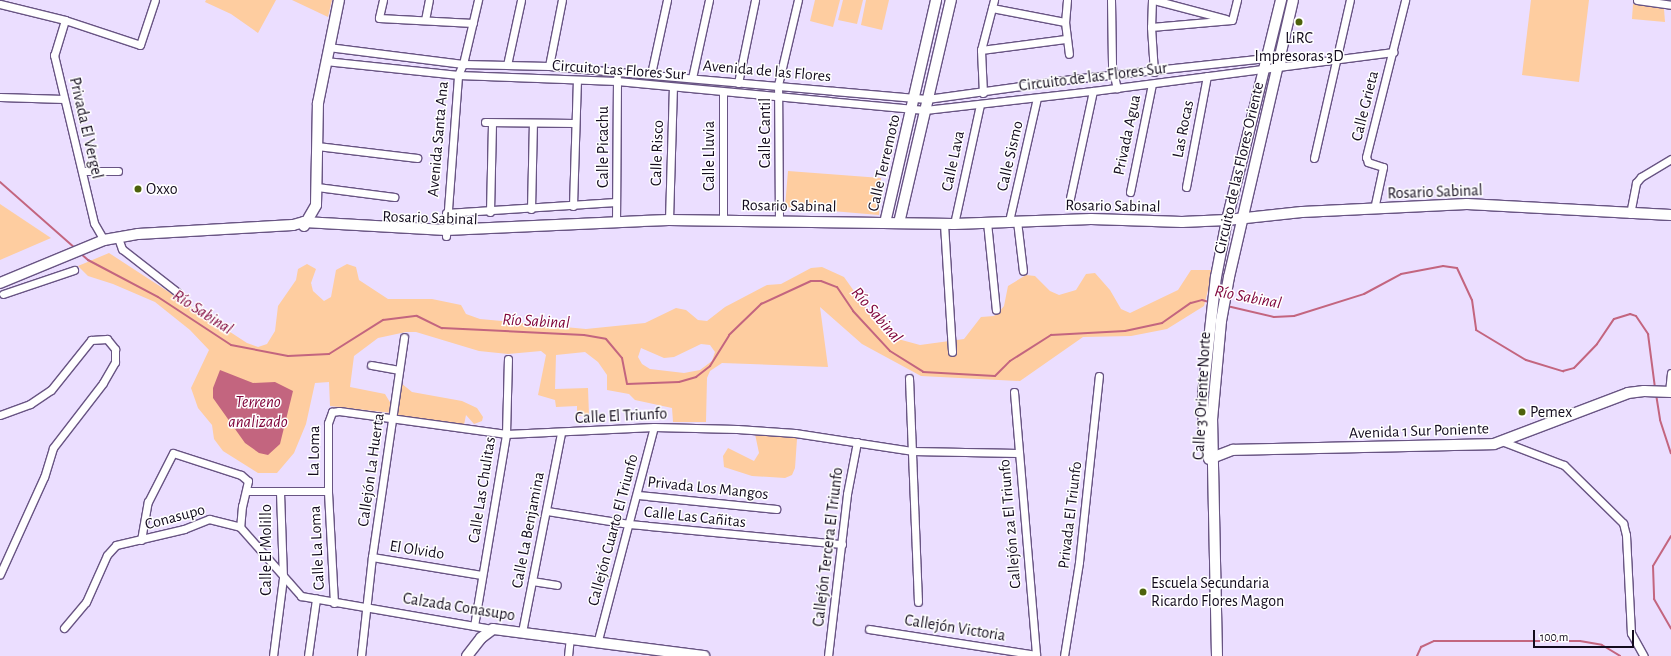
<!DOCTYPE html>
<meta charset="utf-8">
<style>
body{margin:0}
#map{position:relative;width:1671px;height:656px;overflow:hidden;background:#ebdeff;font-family:"Alegreya Sans",sans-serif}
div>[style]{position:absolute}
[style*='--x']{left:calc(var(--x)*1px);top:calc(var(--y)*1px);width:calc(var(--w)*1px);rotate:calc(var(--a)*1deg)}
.green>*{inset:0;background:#fecda0}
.water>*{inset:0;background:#c3657f}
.stream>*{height:2px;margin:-1px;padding:0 1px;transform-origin:1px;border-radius:1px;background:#c3657f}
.roads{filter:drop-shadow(1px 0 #685483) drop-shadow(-1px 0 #685483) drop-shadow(0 1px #685483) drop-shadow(0 -1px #685483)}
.street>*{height:7px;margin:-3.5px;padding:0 3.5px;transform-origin:3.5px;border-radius:3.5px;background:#fff}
.secondary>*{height:10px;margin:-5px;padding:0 5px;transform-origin:5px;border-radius:5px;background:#fff}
.dots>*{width:11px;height:11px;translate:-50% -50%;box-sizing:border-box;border:2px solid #fff;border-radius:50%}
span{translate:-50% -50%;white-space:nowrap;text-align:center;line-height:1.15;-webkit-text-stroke:3px #fff;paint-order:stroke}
.poi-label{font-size:16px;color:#130b1d}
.left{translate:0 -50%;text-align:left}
.street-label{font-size:16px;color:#130b1d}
.water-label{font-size:17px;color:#81073d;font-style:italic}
.scale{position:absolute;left:1533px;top:630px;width:101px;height:18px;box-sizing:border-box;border:2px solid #130b1d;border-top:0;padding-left:5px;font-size:12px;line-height:14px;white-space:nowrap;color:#130b1d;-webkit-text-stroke:3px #fff;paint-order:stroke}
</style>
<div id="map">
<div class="green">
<div style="clip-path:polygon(206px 0,276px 0,258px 33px,231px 14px,205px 2px)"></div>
<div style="clip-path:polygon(292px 0,332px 0,328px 17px)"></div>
<div style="clip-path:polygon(815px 0,840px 0,833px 27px,810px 21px)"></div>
<div style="clip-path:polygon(843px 0,863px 0,857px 24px,838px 20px)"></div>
<div style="clip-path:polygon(866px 0,889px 0,882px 30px,861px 25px)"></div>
<div style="clip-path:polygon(1531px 0,1589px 0,1579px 82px,1522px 75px)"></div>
<div style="clip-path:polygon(1633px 4px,1664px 9px,1665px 22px,1632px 19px)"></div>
<div style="clip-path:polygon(788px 171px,881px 178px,879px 215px,785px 207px)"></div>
<div style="clip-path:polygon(0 204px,51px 238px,0 260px)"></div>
<div style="clip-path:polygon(evenodd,109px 253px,247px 343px,258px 347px,267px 344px,275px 331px,278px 306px,296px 280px,298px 269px,307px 264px,316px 269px,311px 283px,313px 291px,324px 301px,331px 297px,336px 270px,347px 264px,356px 267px,359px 280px,388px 299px,432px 299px,461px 305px,466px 314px,480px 319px,586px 329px,645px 323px,676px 308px,686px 310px,698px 320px,707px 321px,725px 307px,767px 285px,781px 284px,811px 268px,822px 267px,844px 277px,866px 308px,898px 339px,920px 345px,964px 339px,981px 317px,994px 316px,999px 312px,1004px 306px,1008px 286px,1026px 275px,1035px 276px,1050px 291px,1059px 295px,1076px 290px,1086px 274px,1095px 273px,1110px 290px,1121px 309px,1130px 313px,1178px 290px,1191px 270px,1213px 270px,1204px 306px,1167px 329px,1131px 336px,1083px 337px,1020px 381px,921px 376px,862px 344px,820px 307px,828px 367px,722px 363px,710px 371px,707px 378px,706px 422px,673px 422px,672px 408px,635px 400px,629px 394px,607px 390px,607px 375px,598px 362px,585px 352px,556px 355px,555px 389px,588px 388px,589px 415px,577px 416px,577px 406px,556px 407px,555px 400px,538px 395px,546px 355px,541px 351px,508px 354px,479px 351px,416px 332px,406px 332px,378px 338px,354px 356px,350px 387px,385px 394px,391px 404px,392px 413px,330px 406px,329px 382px,315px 383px,306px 424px,294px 453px,277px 473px,258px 473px,223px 451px,214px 439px,212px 425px,198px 408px,191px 388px,209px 350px,190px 330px,155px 302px,113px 284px,88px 276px,78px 266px,109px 253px,701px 344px,710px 345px,715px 352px,712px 361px,700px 370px,684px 373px,650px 369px,642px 364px,638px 357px,641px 348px,664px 358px,674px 357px,701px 344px)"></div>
<div style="clip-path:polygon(401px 383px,412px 392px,462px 401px,477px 408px,483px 417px,482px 421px,474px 424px,466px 415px,464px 425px,397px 416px)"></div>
<div style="clip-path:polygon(755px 434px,791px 435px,797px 439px,795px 468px,792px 475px,785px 478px,752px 476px,724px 467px,723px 456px,728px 448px,754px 461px,759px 453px)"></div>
</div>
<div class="water">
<div style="clip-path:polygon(220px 370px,253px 383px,275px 382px,293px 391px,280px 444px,268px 455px,259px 453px,245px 443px,213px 398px,213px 388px)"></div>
</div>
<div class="stream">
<div style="--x:0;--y:182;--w:101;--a:41.4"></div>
<div style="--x:80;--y:253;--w:11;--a:41"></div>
<div style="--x:88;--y:260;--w:79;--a:27.9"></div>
<div style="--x:158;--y:297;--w:87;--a:33.3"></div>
<div style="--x:231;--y:345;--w:58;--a:10.9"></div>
<div style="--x:288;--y:356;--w:41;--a:-2.8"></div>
<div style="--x:329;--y:354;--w:64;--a:-32.2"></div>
<div style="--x:383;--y:320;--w:34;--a:-7"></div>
<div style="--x:417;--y:316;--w:28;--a:26"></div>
<div style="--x:442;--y:328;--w:142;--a:2.8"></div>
<div style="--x:584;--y:335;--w:22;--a:10"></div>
<div style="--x:606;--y:339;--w:25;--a:50"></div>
<div style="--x:622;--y:358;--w:26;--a:79"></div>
<div style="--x:627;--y:384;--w:52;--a:-2.2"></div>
<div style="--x:679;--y:382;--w:18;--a:-16"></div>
<div style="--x:696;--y:377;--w:18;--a:-38"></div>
<div style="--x:710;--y:366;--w:36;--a:-58"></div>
<div style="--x:729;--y:335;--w:45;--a:-44.1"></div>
<div style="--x:761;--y:304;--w:55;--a:-24.7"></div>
<div style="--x:811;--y:281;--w:10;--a:0"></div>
<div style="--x:821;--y:281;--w:17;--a:21"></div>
<div style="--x:837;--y:287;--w:29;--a:56"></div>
<div style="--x:853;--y:311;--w:54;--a:47.2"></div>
<div style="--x:890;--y:351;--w:39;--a:32"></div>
<div style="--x:923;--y:372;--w:72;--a:3.2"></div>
<div style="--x:995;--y:376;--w:21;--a:-45"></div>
<div style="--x:1010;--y:361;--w:49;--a:-32.4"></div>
<div style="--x:1051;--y:335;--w:74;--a:-3.1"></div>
<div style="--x:1125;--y:331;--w:38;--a:-12"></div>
<div style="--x:1162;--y:323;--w:35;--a:-35"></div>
<div style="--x:1191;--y:303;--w:11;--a:-15"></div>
<div style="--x:1202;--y:300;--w:7;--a:16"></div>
<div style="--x:1227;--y:306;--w:48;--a:13.2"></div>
<div style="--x:1274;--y:317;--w:20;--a:-3"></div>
<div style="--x:1294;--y:316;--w:73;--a:-17.4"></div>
<div style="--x:1364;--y:294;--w:42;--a:-28.4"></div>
<div style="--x:1401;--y:274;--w:43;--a:-10.8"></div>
<div style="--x:1443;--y:266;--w:14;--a:8"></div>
<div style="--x:1457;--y:268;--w:35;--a:65"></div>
<div style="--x:1472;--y:300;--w:30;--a:82"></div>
<div style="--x:1476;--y:330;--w:58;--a:31"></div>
<div style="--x:1526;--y:360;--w:39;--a:17"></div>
<div style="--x:1563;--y:371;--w:11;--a:-15"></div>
<div style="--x:1574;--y:368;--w:33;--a:-46"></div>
<div style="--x:1597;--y:344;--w:30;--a:-56"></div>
<div style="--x:1614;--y:319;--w:17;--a:-17"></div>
<div style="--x:1630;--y:314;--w:6;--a:18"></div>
<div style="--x:1636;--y:316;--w:22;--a:56"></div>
<div style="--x:1648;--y:334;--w:54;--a:82.6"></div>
<div style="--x:1656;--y:394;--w:26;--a:81"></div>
<div style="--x:1660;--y:420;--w:35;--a:72"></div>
<div style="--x:1671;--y:536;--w:35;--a:121"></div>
<div style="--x:1653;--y:566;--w:33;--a:88"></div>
<div style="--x:1654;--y:599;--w:34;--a:60"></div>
<div style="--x:1417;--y:656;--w:10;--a:-66"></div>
<div style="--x:1421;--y:647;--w:14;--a:-25"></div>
<div style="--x:1434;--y:641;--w:146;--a:0"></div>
<div style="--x:1580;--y:641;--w:22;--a:10"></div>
<div style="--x:1602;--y:645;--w:21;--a:31"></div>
</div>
<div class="roads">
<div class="street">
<div style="--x:383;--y:0;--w:18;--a:103"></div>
<div style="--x:379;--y:18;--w:94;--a:3"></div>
<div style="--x:1067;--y:0;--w:22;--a:95"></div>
<div style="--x:1065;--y:22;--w:32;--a:83"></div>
<div style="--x:1111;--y:0;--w:67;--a:89.1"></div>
<div style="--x:1112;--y:67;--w:22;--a:77"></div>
<div style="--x:1152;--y:0;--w:27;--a:92"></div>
<div style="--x:1151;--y:27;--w:45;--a:86.2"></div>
<div style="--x:1154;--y:0;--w:74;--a:14.8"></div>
<div style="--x:1637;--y:0;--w:34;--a:8"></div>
<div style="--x:0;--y:4;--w:67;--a:13.8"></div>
<div style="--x:65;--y:20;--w:79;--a:18.4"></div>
<div style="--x:140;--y:45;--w:47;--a:-71.6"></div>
<div style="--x:992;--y:8;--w:74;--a:10.9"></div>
<div style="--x:65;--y:20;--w:37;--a:107"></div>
<div style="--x:54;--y:55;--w:173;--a:76.6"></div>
<div style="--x:94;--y:223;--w:20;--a:60"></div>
<div style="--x:425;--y:20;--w:20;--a:-79"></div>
<div style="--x:1232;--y:20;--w:21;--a:-76"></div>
<div style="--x:1151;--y:27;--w:81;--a:-4.9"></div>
<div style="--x:328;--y:47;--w:136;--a:7.2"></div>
<div style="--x:463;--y:64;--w:86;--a:1.3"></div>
<div style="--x:549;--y:66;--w:379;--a:5"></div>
<div style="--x:927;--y:99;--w:146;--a:-7.9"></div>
<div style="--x:1072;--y:79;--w:195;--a:-6.2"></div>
<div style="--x:1266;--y:58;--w:16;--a:11"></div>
<div style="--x:981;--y:50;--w:85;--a:-7.5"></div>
<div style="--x:325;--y:61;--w:134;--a:6"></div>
<div style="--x:458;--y:75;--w:159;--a:2.2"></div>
<div style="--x:617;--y:81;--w:309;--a:5.4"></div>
<div style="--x:925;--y:110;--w:169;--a:-6.5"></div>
<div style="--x:1093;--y:91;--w:303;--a:-7.4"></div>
<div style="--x:507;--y:65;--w:66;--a:-77.8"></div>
<div style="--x:549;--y:66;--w:67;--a:-78.9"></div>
<div style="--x:651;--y:74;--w:76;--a:-77.8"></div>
<div style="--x:692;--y:78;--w:80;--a:-77.7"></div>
<div style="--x:738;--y:83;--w:85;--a:-78.4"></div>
<div style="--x:983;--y:93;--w:43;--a:-92.7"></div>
<div style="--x:981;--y:50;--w:52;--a:-75.4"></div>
<div style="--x:0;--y:97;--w:64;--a:1.8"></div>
<div style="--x:485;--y:122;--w:90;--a:0.6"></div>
<div style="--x:317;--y:146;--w:101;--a:6.8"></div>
<div style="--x:1314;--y:158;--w:162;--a:-77.2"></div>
<div style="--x:82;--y:171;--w:36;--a:0"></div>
<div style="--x:317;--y:187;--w:78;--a:7.4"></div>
<div style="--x:1186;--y:187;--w:113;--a:-79.3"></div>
<div style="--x:1130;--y:192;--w:110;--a:-78.5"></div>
<div style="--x:1070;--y:198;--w:109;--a:-77.9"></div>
<div style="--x:573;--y:206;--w:125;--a:-88.2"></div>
<div style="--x:531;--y:209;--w:86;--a:-88.7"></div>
<div style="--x:1374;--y:209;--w:43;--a:-77.9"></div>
<div style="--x:1383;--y:167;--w:16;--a:-162"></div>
<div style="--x:1368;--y:162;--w:5;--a:-112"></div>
<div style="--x:1366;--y:157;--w:162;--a:-76"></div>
<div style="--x:490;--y:212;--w:89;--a:-88.7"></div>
<div style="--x:446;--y:213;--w:170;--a:-3.7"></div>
<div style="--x:1630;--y:214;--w:32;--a:-79"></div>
<div style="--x:1636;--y:183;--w:8;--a:-50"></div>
<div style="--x:1641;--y:177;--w:35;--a:-31"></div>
<div style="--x:669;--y:220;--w:133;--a:-88.3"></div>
<div style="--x:723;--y:220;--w:127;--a:-90"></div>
<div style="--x:779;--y:220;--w:135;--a:-90.4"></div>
<div style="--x:778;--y:85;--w:87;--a:-76.8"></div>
<div style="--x:1009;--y:221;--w:126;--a:-77.2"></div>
<div style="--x:1017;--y:221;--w:50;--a:83.2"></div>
<div style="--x:987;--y:222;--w:88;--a:84.2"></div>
<div style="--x:616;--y:223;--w:145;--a:-89.6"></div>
<div style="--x:944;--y:224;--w:128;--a:86.4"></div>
<div style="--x:954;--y:224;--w:122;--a:-77.7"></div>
<div style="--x:446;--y:236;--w:161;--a:-85.7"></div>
<div style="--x:458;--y:75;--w:12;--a:-66"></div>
<div style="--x:463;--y:64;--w:66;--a:-76.8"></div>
<div style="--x:118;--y:238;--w:12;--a:70"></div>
<div style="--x:122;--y:249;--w:70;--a:38"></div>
<div style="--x:3;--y:294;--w:75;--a:-18.7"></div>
<div style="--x:371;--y:365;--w:28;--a:10"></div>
<div style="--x:909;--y:378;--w:224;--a:87.7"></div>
<div style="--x:1014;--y:392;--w:265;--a:85.2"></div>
<div style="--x:1669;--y:392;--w:19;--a:-84"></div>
<div style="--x:0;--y:415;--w:32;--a:-20"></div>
<div style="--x:30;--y:404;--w:25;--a:-34"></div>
<div style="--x:51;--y:390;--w:64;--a:-51.3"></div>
<div style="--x:91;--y:340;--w:16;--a:-4"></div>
<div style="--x:107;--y:339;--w:13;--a:51"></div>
<div style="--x:115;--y:349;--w:13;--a:90"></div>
<div style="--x:115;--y:362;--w:24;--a:120"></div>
<div style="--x:103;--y:383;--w:82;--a:127.6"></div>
<div style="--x:53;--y:448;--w:30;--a:107"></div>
<div style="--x:44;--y:477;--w:107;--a:114.4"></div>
<div style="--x:1504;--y:442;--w:64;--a:21"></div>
<div style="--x:1564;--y:465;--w:83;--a:44.5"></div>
<div style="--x:1623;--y:523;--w:12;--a:76"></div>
<div style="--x:1626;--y:535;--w:98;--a:87.1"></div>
<div style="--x:1631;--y:633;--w:26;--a:61"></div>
<div style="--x:247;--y:491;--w:81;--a:0"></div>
<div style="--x:638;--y:495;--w:139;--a:5.8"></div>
<div style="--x:547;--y:511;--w:83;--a:9"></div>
<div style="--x:629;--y:524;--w:214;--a:5.4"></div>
<div style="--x:240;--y:527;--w:92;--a:48.5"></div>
<div style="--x:301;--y:596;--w:195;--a:9.8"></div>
<div style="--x:141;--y:540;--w:39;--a:-80"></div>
<div style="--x:148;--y:502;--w:55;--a:-63"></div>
<div style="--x:173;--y:453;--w:71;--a:17.9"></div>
<div style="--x:241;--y:475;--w:9;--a:41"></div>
<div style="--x:248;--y:481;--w:26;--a:103"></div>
<div style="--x:242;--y:506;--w:21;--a:95"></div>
<div style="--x:372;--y:557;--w:111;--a:9.3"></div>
<div style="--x:532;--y:581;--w:25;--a:9"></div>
<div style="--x:334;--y:603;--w:112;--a:-93.1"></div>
<div style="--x:328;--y:491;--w:68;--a:-90"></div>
<div style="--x:328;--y:423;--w:12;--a:-70"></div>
<div style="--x:332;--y:412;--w:7;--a:-8"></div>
<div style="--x:339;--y:411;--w:169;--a:7.8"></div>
<div style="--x:506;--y:434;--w:148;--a:-2.7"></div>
<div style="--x:654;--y:427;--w:83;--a:1.4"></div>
<div style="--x:737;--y:429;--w:58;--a:3.9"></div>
<div style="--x:795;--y:433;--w:118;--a:8.7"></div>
<div style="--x:912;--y:451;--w:106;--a:1.1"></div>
<div style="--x:474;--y:626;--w:195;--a:-80.5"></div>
<div style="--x:506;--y:434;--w:75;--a:-88.5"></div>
<div style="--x:64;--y:628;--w:34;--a:-50"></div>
<div style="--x:86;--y:602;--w:51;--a:-65.9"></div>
<div style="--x:107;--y:555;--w:13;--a:-48"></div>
<div style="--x:116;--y:545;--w:70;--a:-13.2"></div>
<div style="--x:184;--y:529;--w:27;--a:-22"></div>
<div style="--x:209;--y:519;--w:32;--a:14"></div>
<div style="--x:869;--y:629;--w:169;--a:8.8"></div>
<div style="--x:522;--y:632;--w:203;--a:-78.9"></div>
<div style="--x:598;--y:640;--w:220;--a:-75.3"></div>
<div style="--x:273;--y:656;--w:79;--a:-82.7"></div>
<div style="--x:283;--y:578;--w:86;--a:-92"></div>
<div style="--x:308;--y:656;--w:58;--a:-82"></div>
<div style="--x:361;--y:656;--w:100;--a:-83.7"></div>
<div style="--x:372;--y:557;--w:222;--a:-81.7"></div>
<div style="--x:568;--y:656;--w:19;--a:-84"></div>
<div style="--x:828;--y:656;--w:163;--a:-83.3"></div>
<div style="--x:847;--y:494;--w:53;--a:-79.1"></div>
<div style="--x:1064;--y:656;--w:95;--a:-80.9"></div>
<div style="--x:1079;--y:562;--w:187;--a:-83.9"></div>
</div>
<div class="secondary">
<div style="--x:885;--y:223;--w:229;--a:-77.1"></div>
<div style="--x:899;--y:223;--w:229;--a:-76.9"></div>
<div style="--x:304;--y:226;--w:24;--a:-60"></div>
<div style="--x:316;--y:205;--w:102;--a:-88.9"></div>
<div style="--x:318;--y:103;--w:105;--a:-78.5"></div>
<div style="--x:0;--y:283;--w:113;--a:-22.5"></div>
<div style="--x:104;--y:240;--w:35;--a:-10"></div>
<div style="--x:138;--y:234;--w:155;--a:-3.3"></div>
<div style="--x:293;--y:225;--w:11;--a:-15"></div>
<div style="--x:304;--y:222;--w:142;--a:3.2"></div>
<div style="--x:446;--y:230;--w:223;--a:-2.6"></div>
<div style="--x:669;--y:220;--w:285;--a:0.8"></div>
<div style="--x:954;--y:224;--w:137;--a:-2.1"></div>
<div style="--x:1091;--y:219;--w:91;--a:1.9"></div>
<div style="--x:1182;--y:222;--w:45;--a:-2.5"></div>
<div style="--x:1227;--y:220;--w:75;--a:-6.1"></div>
<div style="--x:1302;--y:212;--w:165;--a:-2.8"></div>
<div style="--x:1467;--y:204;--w:204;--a:3.1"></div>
<div style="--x:1208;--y:455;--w:21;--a:-101"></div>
<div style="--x:1204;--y:434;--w:40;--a:-91.4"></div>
<div style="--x:1203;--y:394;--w:118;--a:-83.7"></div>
<div style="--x:1216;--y:277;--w:58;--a:-79.1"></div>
<div style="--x:1227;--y:220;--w:227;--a:-76.2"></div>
<div style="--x:1209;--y:459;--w:26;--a:-21"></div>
<div style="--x:1233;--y:450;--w:261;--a:-1.3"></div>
<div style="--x:1494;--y:444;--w:143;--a:-20.8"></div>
<div style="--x:1628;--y:393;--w:16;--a:-7"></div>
<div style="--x:1644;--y:391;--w:27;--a:2"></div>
<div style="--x:467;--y:656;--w:23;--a:-52"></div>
<div style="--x:481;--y:638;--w:15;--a:-37"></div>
<div style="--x:493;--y:629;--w:213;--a:7.3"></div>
<div style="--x:1217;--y:656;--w:236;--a:-91.2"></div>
<div style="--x:1212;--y:420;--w:99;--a:-84.8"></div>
<div style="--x:1221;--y:321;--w:45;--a:-79.7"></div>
<div style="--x:1229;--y:277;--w:284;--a:-77"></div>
</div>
</div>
<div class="dots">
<div style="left:1299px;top:22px;background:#4d620c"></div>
<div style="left:138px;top:189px;background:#4d620c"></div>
<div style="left:1522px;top:412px;background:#4d620c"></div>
<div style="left:1143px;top:592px;background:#4d620c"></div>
</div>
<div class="poi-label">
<span style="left:1299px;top:47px">LiRC<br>Impresoras 3D</span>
<span class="left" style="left:146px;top:189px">Oxxo</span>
<span class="left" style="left:1530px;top:412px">Pemex</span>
<span class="left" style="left:1151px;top:592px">Escuela Secundaria<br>Ricardo Flores Magon</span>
</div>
<div class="street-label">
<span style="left:619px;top:70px;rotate:4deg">Circuito Las Flores Sur</span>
<span style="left:767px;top:71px;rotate:5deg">Avenida de las Flores</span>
<span style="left:1093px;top:77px;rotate:-7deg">Circuito de las Flores Sur</span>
<span style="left:1365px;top:106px;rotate:-76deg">Calle Grieta</span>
<span style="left:86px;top:128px;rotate:77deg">Privada El Vergel</span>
<span style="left:1183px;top:129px;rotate:-79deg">Las Rocas</span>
<span style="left:765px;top:133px;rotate:-90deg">Calle Cantil</span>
<span style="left:1127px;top:135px;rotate:-78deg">Privada Agua</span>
<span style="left:438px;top:139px;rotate:-85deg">Avenida Santa Ana</span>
<span style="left:603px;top:147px;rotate:-90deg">Calle Picachu</span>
<span style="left:657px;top:153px;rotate:-88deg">Calle Risco</span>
<span style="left:709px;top:156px;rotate:-90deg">Calle Lluvia</span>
<span style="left:1010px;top:156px;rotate:-77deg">Calle Sismo</span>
<span style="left:953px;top:161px;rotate:-78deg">Calle Lava</span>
<span style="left:884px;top:163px;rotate:-77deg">Calle Terremoto</span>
<span style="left:1239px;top:168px;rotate:-77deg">Circuito de las Flores Oriente</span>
<span style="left:1435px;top:192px;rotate:-2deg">Rosario Sabinal</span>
<span style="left:789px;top:206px;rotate:1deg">Rosario Sabinal</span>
<span style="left:1113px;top:206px;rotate:1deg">Rosario Sabinal</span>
<span style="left:430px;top:218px;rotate:2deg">Rosario Sabinal</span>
<span style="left:1202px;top:396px;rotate:-87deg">Calle 3 Oriente Norte</span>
<span style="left:621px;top:416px;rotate:-3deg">Calle El Triunfo</span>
<span style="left:1419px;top:431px;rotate:-2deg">Avenida 1 Sur Poniente</span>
<span style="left:314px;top:451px;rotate:-89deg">La Loma</span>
<span style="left:371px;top:470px;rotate:-82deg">Callejón La Huerta</span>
<span style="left:708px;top:488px;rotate:6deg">Privada Los Mangos</span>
<span style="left:482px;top:490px;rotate:-81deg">Calle Las Chulitas</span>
<span style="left:1070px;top:515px;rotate:-83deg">Privada El Triunfo</span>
<span style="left:175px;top:517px;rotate:-15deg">Conasupo</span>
<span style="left:695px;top:517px;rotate:6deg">Calle Las Cañitas</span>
<span style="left:1010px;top:524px;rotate:-95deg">Callejón 2a El Triunfo</span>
<span style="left:528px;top:530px;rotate:-79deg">Calle La Benjamina</span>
<span style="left:613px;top:530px;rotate:-75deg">Callejón Cuarto El Triunfo</span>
<span style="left:828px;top:547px;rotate:-83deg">Callejón Tercera El Triunfo</span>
<span style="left:317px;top:548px;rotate:-93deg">Calle La Loma</span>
<span style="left:266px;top:550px;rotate:-90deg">Calle El Molillo</span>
<span style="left:417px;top:550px;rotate:9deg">El Olvido</span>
<span style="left:459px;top:607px;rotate:9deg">Calzada Conasupo</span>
<span style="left:955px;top:628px;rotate:9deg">Callejón Victoria</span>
</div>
<div class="water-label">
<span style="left:1248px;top:297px;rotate:11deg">Río Sabinal</span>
<span style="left:203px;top:312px;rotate:33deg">Río Sabinal</span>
<span style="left:877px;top:315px;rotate:49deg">Río Sabinal</span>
<span style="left:536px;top:321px;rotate:3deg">Río Sabinal</span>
<span style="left:258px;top:412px">Terreno<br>analizado</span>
</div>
<div class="scale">100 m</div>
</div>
